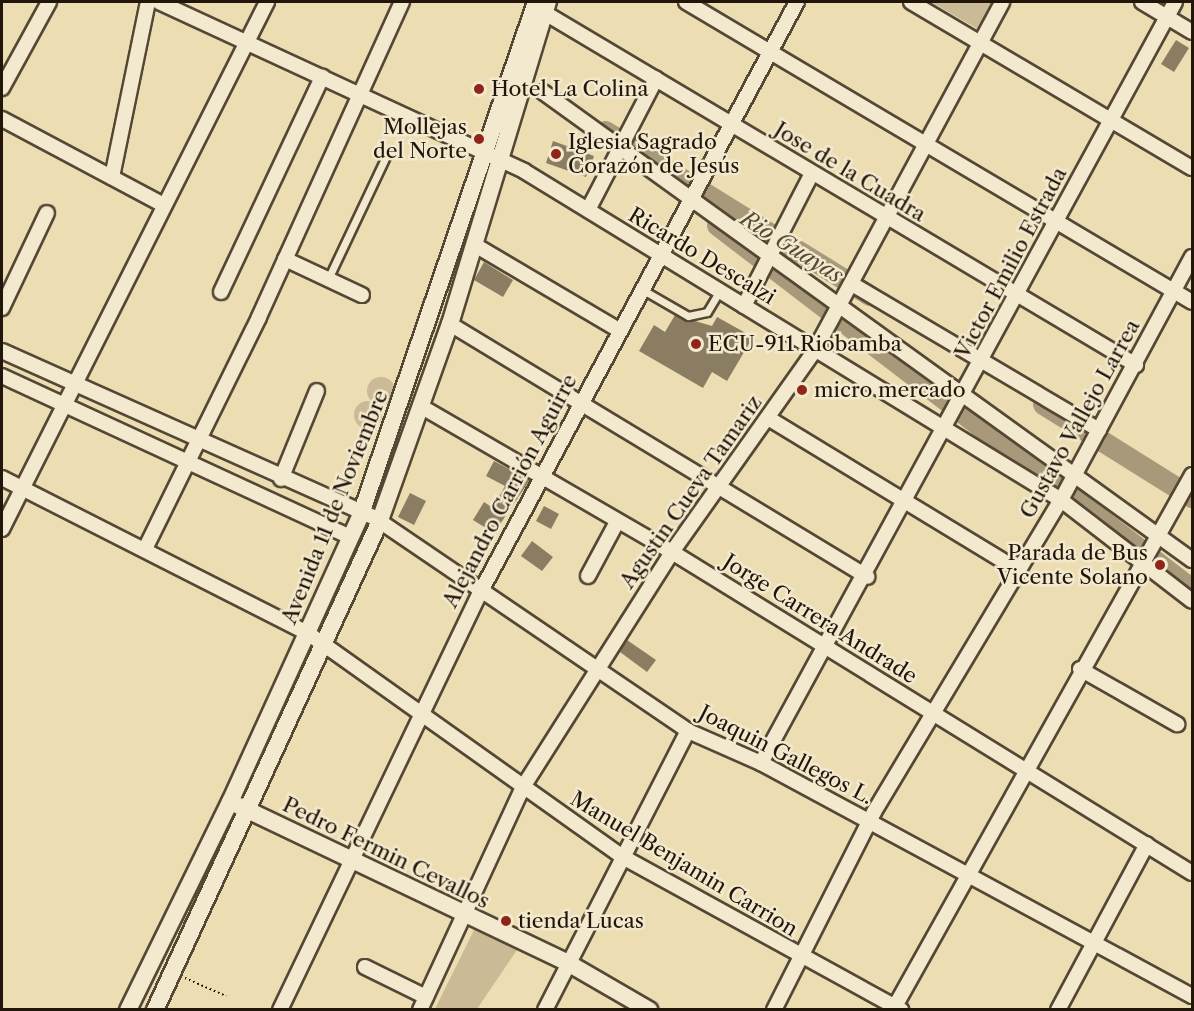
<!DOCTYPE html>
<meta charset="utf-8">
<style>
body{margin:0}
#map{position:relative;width:1194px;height:1011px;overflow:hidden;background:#ecddb3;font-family:"Libre Caslon Text",serif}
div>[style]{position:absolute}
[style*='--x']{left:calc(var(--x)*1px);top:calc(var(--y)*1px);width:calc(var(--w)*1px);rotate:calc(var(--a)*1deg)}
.green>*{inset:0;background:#cabb96}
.round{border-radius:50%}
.river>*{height:21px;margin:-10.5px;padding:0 10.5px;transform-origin:10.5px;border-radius:10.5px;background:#a7997a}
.building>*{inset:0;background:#8b7d62}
.path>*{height:2px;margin-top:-1px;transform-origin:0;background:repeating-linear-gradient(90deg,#22150a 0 1.5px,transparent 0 4.5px)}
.roads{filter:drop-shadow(2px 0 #544734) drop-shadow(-2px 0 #544734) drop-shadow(0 2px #544734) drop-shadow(0 -2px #544734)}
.service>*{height:7px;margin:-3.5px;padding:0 3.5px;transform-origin:3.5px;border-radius:3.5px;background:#f3e9ce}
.minor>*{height:14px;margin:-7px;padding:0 7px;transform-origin:7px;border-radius:7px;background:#f3e9ce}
.tertiary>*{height:16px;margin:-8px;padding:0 8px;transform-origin:8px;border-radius:8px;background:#f3e9ce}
.dots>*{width:16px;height:16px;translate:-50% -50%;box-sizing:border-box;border:3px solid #f3e9ce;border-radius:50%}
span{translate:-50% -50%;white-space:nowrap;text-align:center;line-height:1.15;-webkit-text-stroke:5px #f3e9ce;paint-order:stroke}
.poi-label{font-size:21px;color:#22150a}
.left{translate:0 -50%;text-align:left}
.right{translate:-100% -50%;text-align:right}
.street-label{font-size:21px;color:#22150a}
.water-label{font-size:22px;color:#574a37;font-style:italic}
.frame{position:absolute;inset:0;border:3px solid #22150a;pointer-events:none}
</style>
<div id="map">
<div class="green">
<div style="clip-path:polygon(931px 2px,994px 2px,978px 29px)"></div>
<div class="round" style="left:367px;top:377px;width:28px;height:28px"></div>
<div class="round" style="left:354px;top:401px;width:28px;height:28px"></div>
<div style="clip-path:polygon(474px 930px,517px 950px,477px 1009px,435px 1009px)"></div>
</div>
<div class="river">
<div style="--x:605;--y:131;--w:311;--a:31.8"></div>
<div style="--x:717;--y:225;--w:598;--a:37.46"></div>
<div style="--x:1043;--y:404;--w:176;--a:32"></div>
</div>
<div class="building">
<div style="clip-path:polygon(1176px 40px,1189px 48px,1174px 72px,1161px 64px)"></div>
<div style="clip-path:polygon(553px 141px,594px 156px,586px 177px,546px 163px)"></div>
<div style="clip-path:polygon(484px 262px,513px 280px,503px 297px,474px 280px)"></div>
<div style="clip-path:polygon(675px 315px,712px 326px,717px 317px,753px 337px,727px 381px,712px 372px,703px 388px,639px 351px,654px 325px,665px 332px)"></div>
<div style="clip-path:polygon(494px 461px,530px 480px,494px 533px,473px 520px,484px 502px,493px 508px,505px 486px,486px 476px)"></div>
<div style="clip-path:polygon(410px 493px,426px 501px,414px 525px,398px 517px)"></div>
<div style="clip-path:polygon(544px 506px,559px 514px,551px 529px,536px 521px)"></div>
<div style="clip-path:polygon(532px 541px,553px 557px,542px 571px,521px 556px)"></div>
<div style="clip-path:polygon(627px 640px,656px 660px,647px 672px,620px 652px)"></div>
</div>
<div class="path">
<div style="--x:185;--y:978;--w:45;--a:23.7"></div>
</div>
<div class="roads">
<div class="service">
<div style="--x:328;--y:279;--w:140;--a:-64.7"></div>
<div style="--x:643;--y:290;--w:52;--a:30"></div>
<div style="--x:688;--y:316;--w:19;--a:-12"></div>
<div style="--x:707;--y:312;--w:23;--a:-59"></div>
</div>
<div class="minor">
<div style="--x:159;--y:2;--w:402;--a:24.8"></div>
<div style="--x:524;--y:171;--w:630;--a:31.49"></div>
<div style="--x:1061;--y:500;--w:165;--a:37.6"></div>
<div style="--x:686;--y:2;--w:588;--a:30.66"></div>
<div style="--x:911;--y:2;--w:326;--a:30.6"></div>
<div style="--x:1142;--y:2;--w:58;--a:31"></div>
<div style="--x:545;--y:13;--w:688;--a:30.78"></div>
<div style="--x:2;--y:88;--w:98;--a:-61.3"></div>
<div style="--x:543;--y:92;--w:800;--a:35.8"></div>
<div style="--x:2;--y:119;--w:183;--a:28"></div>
<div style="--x:112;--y:177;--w:179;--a:-78.4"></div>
<div style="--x:588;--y:210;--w:148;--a:-62.6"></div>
<div style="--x:475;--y:245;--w:167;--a:30.6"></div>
<div style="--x:285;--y:259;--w:85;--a:25.1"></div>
<div style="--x:852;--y:284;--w:287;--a:30.6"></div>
<div style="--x:221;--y:292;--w:238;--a:-64.8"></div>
<div style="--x:744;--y:306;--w:149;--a:-62.9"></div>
<div style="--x:2;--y:308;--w:105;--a:-64.7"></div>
<div style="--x:450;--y:324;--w:488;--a:31.2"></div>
<div style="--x:2;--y:351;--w:409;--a:24.1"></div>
<div style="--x:375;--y:518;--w:379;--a:34.2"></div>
<div style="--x:688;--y:731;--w:80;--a:23.7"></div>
<div style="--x:761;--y:763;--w:490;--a:28.4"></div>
<div style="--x:2;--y:376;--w:384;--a:24.8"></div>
<div style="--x:422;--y:407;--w:289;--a:30.1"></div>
<div style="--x:672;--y:552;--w:611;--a:31.69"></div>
<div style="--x:768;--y:418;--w:293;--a:31.3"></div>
<div style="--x:2;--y:478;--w:344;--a:26.9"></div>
<div style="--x:309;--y:634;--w:383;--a:35.4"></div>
<div style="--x:621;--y:856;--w:320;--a:28.8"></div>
<div style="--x:281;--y:479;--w:95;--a:-67.8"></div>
<div style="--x:2;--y:529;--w:590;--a:-63.3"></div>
<div style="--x:146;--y:547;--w:256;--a:-63.8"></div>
<div style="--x:259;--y:317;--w:346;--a:-65.6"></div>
<div style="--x:588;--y:576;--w:61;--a:-61.8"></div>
<div style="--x:1080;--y:669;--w:112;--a:29.6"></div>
<div style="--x:761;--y:763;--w:866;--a:-61.45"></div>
<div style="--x:365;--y:967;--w:68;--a:26.2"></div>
<div style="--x:280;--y:1010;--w:465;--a:-64.4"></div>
<div style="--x:481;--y:591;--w:668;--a:-61.79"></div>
<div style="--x:420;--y:1010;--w:246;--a:-65.2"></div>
<div style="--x:523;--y:787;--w:278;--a:-57.6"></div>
<div style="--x:672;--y:552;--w:247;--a:-54.7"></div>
<div style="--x:815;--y:350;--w:395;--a:-61.7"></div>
<div style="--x:545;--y:1010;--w:314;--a:-62.9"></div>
<div style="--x:774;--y:1010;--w:222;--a:-63.2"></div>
<div style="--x:874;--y:812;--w:364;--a:-59.1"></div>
<div style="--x:1061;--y:500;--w:276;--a:-61.7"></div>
<div style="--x:893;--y:1010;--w:613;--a:-60.8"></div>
<div style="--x:1058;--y:1010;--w:188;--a:-61.8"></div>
</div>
<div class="tertiary">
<div style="--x:239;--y:806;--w:365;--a:25.5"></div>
<div style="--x:568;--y:963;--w:94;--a:30.1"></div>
<div style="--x:128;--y:1010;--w:232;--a:-63.9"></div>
<div style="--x:230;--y:802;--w:316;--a:-65.5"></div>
<div style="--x:361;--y:514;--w:541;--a:-71.13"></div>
<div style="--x:155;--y:1010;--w:536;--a:-65.3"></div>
<div style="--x:379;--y:523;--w:211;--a:-70.4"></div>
<div style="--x:450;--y:324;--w:337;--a:-73.1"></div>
</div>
</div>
<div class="dots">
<div style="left:479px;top:89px;background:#8f2418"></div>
<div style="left:479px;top:139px;background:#8f2418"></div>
<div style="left:556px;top:154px;background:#8f2418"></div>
<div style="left:696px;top:344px;background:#8f2418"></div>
<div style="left:802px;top:390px;background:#8f2418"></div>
<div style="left:1160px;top:565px;background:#8f2418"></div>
<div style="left:506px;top:921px;background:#8f2418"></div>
</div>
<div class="poi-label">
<span class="left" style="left:491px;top:89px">Hotel La Colina</span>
<span class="right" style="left:467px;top:139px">Mollejas<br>del Norte</span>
<span class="left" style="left:568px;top:154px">Iglesia Sagrado<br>Corazón de Jesús</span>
<span class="left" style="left:708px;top:344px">ECU-911 Riobamba</span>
<span class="left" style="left:814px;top:390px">micro mercado</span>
<span class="right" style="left:1148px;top:565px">Parada de Bus<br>Vicente Solano</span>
<span class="left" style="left:518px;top:921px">tienda Lucas</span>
</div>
<div class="street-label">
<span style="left:850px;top:172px;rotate:31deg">Jose de la Cuadra</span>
<span style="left:702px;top:256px;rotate:31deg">Ricardo Descalzi</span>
<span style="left:1011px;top:263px;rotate:-62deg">Victor Emilio Estrada</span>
<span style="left:1080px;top:419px;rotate:-61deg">Gustavo Vallejo Larrea</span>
<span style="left:510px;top:491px;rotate:-62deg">Alejandro Carrión Aguirre</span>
<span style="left:691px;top:492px;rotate:-55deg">Agustin Cueva Tamariz</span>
<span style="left:335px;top:507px;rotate:-68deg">Avenida 11 de Noviembre</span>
<span style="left:820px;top:619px;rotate:32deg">Jorge Carrera Andrade</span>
<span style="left:786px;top:755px;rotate:27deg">Joaquin Gallegos L.</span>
<span style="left:386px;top:853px;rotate:26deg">Pedro Fermin Cevallos</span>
<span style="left:684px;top:864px;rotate:31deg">Manuel Benjamin Carrion</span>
</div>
<div class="water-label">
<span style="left:792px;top:247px;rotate:32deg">Rio Guayas</span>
</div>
<div class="frame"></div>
</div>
